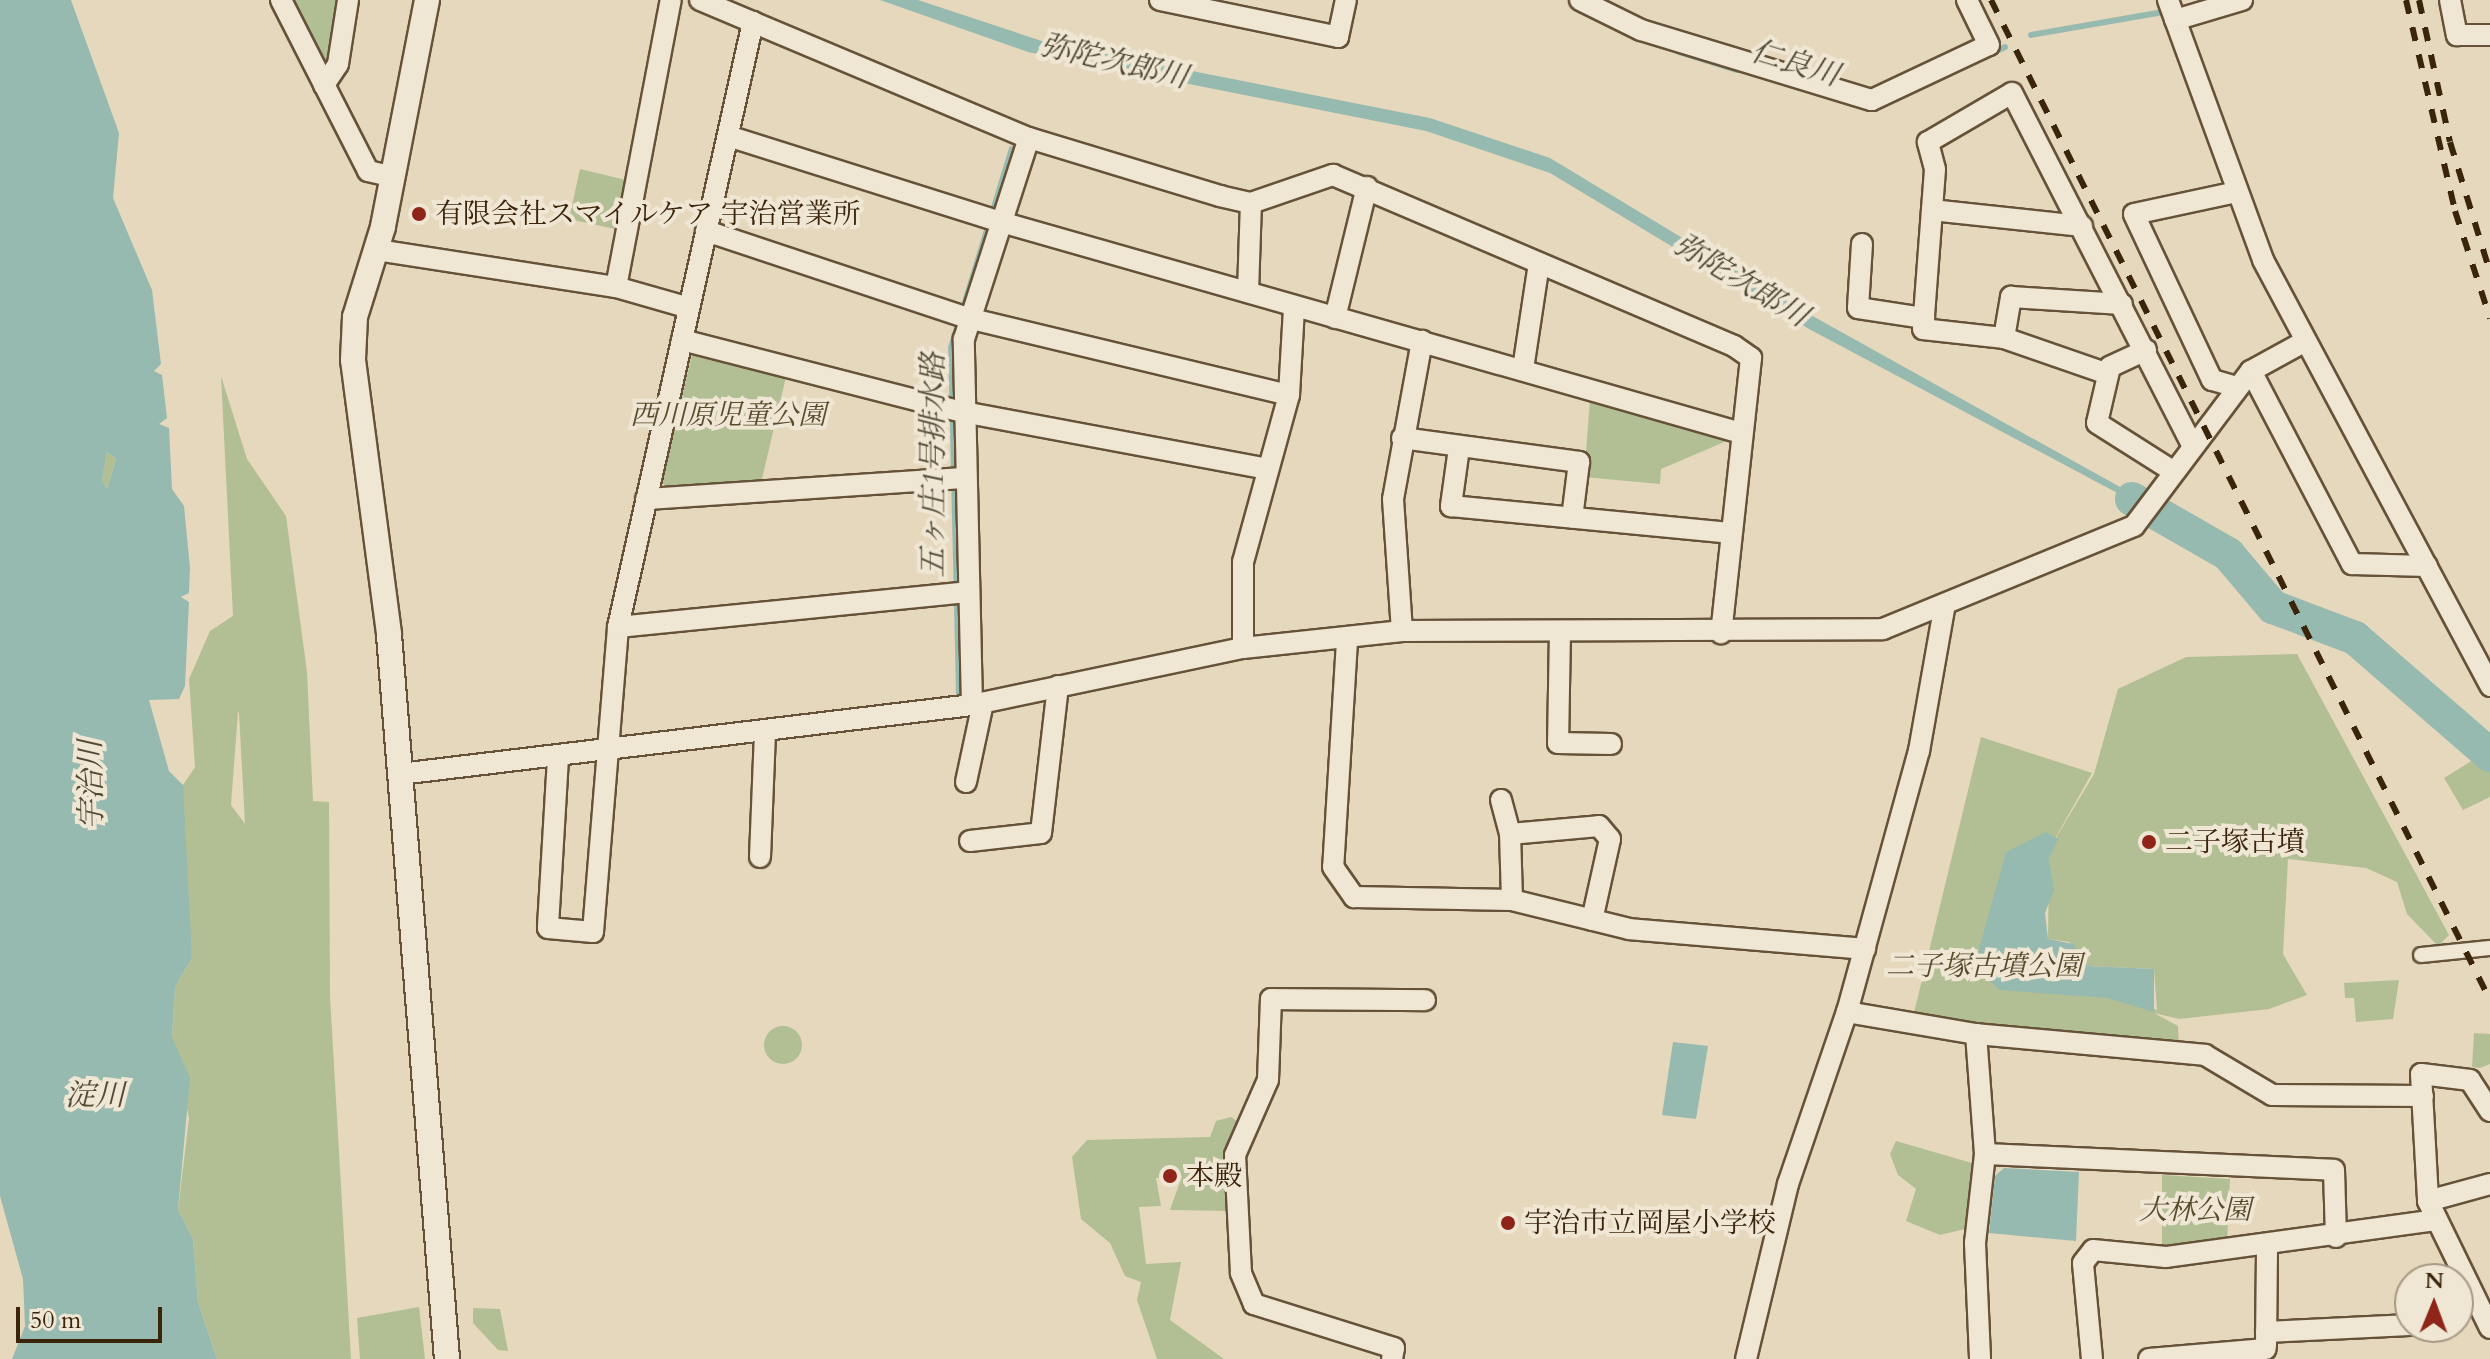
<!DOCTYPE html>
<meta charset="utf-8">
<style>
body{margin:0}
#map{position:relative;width:2490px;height:1359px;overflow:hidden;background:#e6d8bd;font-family:Cardo,"Noto Serif JP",serif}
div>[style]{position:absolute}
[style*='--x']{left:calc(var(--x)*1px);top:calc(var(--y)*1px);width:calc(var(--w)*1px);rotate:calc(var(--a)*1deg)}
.green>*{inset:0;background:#b2bf94}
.round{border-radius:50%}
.water>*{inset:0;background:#96bab0}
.stream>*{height:6px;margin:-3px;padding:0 3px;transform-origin:3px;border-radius:3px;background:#96bab0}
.river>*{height:34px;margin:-17px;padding:0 17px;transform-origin:17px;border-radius:17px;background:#96bab0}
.roads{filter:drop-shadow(2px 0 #655238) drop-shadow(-2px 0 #655238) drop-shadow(0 2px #655238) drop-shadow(0 -2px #655238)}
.pedestrian>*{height:14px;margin:-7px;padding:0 7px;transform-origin:7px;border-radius:7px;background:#efe6d4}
.minor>*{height:20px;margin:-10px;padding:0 10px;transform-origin:10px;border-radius:10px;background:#efe6d4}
.tertiary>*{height:24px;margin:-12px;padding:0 12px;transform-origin:12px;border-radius:12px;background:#efe6d4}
.rail>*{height:6px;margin-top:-3px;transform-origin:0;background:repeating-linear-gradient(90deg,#3a250b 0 14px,transparent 0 28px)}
.dots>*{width:22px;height:22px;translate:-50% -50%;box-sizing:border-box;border:4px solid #efe6d4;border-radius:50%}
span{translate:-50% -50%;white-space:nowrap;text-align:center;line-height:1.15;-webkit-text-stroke:8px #efe6d4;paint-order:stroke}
.poi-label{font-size:28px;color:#3a250b}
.left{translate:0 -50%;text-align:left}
.park-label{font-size:28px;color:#584c2d;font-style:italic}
.water-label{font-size:30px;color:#514a34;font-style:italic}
.north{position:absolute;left:2394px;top:1263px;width:80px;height:80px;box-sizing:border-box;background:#efe6d4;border:2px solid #a79984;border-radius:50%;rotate:1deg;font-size:22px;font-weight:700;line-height:32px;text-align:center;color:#3a250b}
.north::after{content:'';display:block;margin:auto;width:28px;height:36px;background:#8f2418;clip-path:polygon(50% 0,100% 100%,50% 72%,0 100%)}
.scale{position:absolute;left:16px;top:1307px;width:146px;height:36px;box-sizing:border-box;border:4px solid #3a250b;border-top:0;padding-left:10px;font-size:24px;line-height:28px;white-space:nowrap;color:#3a250b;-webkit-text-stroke:6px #efe6d4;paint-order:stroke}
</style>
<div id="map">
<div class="green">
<div style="clip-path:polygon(290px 0,341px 0,332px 59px,318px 60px)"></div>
<div style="clip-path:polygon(580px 169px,626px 180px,615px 229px,569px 219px)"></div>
<div style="clip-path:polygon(692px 355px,786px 377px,761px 483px,669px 490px,662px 482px)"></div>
<div style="clip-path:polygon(evenodd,221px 376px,247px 459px,286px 516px,307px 672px,313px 801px,329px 802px,330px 996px,351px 1359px,217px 1359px,198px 1302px,193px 1239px,178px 1210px,189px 1118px,172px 1037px,175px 987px,192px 958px,182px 849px,183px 785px,195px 767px,189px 679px,210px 631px,233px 616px,221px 376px,238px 712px,239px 713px,245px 824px,231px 805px,238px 712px)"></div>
<div style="clip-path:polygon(1590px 400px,1729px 440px,1661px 469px,1660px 484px,1584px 477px)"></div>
<div style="clip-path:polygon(107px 452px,116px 459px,107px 489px,102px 480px)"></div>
<div style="clip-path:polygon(2297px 654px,2449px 935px,2438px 946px,2407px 914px,2397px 882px,2366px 868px,2288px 859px,2283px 954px,2307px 995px,2269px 1009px,2179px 1019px,2154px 1013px,2178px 1026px,2179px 1047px,1913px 1017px,1981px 737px,2092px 773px,2043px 860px,2042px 956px,2157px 1010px,2154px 969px,2088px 966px,2069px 942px,2048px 939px,2049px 859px,2057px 836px,2094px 774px,2118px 689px,2186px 657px)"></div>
<div style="clip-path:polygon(2478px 757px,2490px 765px,2490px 797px,2463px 810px,2444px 778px)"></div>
<div style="clip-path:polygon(2399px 980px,2393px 1019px,2356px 1022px,2354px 998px,2345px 998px,2344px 983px)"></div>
<div class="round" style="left:764px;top:1026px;width:38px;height:38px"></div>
<div style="clip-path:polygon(2474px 1033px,2490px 1034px,2490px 1064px,2480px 1068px,2472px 1067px)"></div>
<div style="clip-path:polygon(1231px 1117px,1240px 1123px,1231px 1211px,1170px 1210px,1182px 1176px,1156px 1178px,1161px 1206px,1139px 1207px,1146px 1264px,1181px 1262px,1170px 1320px,1224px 1359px,1157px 1359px,1137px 1300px,1141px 1282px,1125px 1276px,1110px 1243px,1081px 1219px,1072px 1157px,1087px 1140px,1210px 1137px,1216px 1121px)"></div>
<div style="clip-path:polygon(1896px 1141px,1972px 1163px,1965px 1229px,1940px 1235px,1906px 1221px,1916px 1189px,1898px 1175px,1890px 1154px)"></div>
<div style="clip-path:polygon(2162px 1175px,2230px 1179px,2227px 1241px,2162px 1248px)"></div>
<div style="clip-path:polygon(419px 1307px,425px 1359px,360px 1359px,357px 1318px)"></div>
<div style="clip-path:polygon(473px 1308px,500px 1309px,508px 1351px,498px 1350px,473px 1323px)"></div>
</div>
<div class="water">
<div style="clip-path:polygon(evenodd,0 0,71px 0,119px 133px,113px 198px,152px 290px,161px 364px,154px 371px,162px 375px,167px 418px,159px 424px,169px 428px,172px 489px,184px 506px,190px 568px,189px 593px,181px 597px,189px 602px,185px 686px,179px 699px,149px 700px,169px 771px,183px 785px,192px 958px,175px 987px,172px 1037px,190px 1078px,178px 1210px,193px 1239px,198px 1302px,217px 1359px,12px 1359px,25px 1326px,23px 1279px,0 1196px,0 0,107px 452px,116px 459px,107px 489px,102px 480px,107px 452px)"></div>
<div style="clip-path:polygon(880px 0,918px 0,1045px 42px,1430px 118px,1550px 158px,1800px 309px,2174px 517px,2172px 522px,1809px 329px,1550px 173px,1426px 131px,1028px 52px)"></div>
<div style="clip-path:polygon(2046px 832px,2058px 839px,2049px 859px,2054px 890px,2045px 913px,2048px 939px,2073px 944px,2088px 966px,2154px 969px,2154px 1012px,2107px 998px,2000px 990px,1974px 967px,2006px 852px)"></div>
<div style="clip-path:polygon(1673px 1042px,1708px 1046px,1696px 1119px,1662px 1115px)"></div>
<div style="clip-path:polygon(2004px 1168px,2079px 1172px,2076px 1241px,1989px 1233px,1995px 1176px)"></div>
</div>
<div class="stream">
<div style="--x:2031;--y:35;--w:140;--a:-9.9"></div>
<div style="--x:1679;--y:52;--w:61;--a:17.2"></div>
<div style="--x:1894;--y:100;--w:123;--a:-25.5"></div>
<div style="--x:959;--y:693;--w:345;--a:-91.3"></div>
<div style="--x:951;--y:348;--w:208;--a:-73"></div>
</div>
<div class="river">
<div style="--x:2132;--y:499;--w:111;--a:29.8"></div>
<div style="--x:2228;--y:554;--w:70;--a:49.7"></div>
<div style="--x:2273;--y:607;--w:88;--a:20.7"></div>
<div style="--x:2355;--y:638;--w:179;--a:40.9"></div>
</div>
<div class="roads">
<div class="pedestrian">
<div style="--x:2421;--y:955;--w:69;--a:-5.8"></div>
</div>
<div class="minor">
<div style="--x:281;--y:0;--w:192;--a:63"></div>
<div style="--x:368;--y:171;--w:27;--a:13"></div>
<div style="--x:700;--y:0;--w:357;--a:22.8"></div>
<div style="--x:1029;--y:138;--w:200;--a:16.9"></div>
<div style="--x:1220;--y:196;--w:32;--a:13"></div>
<div style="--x:1251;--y:203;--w:87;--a:-18.9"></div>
<div style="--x:1333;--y:175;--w:436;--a:23.1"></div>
<div style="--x:1734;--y:346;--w:21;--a:35"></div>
<div style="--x:1751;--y:358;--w:277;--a:96.2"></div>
<div style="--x:1160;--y:0;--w:182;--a:11.7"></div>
<div style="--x:1338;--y:37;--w:38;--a:-78"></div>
<div style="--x:1580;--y:0;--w:68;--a:26.2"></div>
<div style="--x:1641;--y:30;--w:241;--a:16.9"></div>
<div style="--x:1872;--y:100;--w:129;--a:-25.2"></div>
<div style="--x:1989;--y:45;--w:50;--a:-116.1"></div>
<div style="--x:2168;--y:0;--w:277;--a:69.9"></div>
<div style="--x:2263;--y:260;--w:483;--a:61.9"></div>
<div style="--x:2450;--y:0;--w:36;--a:79"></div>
<div style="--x:2457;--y:35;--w:33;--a:0"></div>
<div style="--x:2175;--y:20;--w:70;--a:-16.6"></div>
<div style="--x:324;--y:85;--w:25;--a:-56"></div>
<div style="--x:338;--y:64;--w:65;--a:-81.1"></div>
<div style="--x:728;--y:136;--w:286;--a:17.5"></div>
<div style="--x:1001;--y:222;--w:769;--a:15.91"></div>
<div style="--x:1932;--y:210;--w:151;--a:6.1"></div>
<div style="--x:706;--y:231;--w:276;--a:18.4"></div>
<div style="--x:968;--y:318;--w:330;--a:13.5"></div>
<div style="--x:1862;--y:244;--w:64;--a:93.6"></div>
<div style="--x:1858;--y:308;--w:67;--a:8.6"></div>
<div style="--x:377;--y:250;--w:242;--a:8.8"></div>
<div style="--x:616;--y:287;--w:76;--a:16"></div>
<div style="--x:616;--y:287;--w:292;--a:-79.2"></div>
<div style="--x:1248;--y:292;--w:89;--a:-88.1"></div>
<div style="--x:1335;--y:318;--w:135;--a:-76.3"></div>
<div style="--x:2004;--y:338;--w:42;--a:-80.3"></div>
<div style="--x:2011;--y:297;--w:111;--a:3.6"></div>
<div style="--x:682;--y:340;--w:290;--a:14.4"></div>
<div style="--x:963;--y:412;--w:309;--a:10.6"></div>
<div style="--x:2146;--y:350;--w:40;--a:155"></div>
<div style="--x:2110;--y:367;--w:57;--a:103.1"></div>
<div style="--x:2097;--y:423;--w:88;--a:32.4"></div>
<div style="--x:1523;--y:369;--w:107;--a:-81.4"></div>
<div style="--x:2251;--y:371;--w:218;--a:62.4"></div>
<div style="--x:2352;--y:564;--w:75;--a:1.5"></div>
<div style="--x:2108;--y:374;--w:110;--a:-160.9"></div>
<div style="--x:2004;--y:338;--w:81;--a:-173.7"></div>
<div style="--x:1923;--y:329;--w:160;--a:-85.7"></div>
<div style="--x:1935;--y:169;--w:28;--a:-105"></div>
<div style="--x:1928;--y:142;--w:97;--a:-30.3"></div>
<div style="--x:2012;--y:93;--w:393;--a:62.9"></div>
<div style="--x:2237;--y:387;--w:26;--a:-164"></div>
<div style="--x:2212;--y:380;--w:183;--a:-115.2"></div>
<div style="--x:2134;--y:214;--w:105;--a:-12.1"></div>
<div style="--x:1402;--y:438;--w:179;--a:7.7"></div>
<div style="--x:1579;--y:462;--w:56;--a:97.1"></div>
<div style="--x:1459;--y:448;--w:59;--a:97.9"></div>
<div style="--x:1451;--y:506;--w:280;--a:5.5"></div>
<div style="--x:646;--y:499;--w:319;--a:-3.8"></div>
<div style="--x:618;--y:627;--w:351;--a:-5.7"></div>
<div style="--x:1402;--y:631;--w:132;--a:-93.9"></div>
<div style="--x:1393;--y:499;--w:161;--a:-79.6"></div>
<div style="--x:1560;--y:631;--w:112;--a:91"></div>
<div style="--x:1558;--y:743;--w:53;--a:1.1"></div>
<div style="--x:1347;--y:641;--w:226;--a:93.5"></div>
<div style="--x:1333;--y:867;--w:37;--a:55"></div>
<div style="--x:1354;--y:897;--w:158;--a:1.1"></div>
<div style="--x:1512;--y:900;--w:121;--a:13.9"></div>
<div style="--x:1629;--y:929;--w:237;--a:4.8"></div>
<div style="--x:1243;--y:648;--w:86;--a:-90"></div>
<div style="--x:1243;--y:562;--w:173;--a:-74.6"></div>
<div style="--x:1289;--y:395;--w:88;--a:-86.7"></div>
<div style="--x:972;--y:705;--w:366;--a:-91.3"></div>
<div style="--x:964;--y:339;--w:211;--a:-72.1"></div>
<div style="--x:558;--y:758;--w:170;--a:93.4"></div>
<div style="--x:548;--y:928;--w:45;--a:5.1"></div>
<div style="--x:593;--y:932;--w:306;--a:-85.3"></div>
<div style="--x:618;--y:627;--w:620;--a:-77.42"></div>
<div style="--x:400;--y:774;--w:576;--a:-6.88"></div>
<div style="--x:972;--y:705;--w:277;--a:-11.9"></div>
<div style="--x:1243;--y:648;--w:160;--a:-6.1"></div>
<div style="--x:1402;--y:631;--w:481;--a:-0.2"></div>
<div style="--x:1883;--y:629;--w:271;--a:-22.3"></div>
<div style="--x:2134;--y:526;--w:194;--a:-53"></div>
<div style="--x:2251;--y:371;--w:58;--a:-28.8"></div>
<div style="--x:966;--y:782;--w:81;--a:-77.9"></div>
<div style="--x:1501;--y:800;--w:35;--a:75"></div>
<div style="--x:970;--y:841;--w:71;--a:-6.4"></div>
<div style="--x:1041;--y:833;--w:148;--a:-83.4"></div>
<div style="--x:760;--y:857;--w:124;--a:-87.7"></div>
<div style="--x:1512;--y:900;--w:66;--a:-91.7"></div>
<div style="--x:1510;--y:834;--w:89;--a:-5.1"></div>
<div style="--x:1599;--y:826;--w:17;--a:50"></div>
<div style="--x:1610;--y:839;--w:83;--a:102.5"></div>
<div style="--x:1847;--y:1012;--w:131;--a:9.7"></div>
<div style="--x:1976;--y:1034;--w:120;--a:85.7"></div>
<div style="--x:1985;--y:1154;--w:90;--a:96.4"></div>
<div style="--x:1975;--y:1243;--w:116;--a:87.5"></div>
<div style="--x:1976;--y:1034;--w:230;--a:5.2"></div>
<div style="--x:2205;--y:1055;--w:78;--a:30.8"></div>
<div style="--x:2272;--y:1095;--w:151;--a:0.4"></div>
<div style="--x:2490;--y:1111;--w:37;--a:-123"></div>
<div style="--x:2470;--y:1080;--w:49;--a:-173"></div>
<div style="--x:2421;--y:1074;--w:127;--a:86.8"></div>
<div style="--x:2428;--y:1201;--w:141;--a:64"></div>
<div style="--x:1985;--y:1154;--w:349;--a:2.6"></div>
<div style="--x:2334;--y:1170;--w:67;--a:88.3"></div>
<div style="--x:2428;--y:1201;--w:64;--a:-15.3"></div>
<div style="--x:2266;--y:1332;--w:144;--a:-2.8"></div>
<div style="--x:2266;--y:1346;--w:100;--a:-89.4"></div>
<div style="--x:1392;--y:1359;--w:11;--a:-80"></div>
<div style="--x:1394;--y:1348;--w:147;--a:-162.6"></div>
<div style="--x:1254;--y:1304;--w:34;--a:-113"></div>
<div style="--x:1241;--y:1273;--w:118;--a:-92.9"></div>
<div style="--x:1235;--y:1155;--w:82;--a:-66.3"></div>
<div style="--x:1268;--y:1080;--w:81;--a:-87.9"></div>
<div style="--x:1271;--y:999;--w:154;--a:0.4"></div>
<div style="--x:1746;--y:1359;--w:180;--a:-76.5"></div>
<div style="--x:1788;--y:1184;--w:182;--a:-71.1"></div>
<div style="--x:1847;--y:1012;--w:271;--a:-74.6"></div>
<div style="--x:1919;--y:751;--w:149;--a:-80"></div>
<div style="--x:2092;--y:1359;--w:96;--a:-95.4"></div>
<div style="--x:2083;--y:1263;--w:16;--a:-52"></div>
<div style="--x:2093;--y:1250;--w:73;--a:5.5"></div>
<div style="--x:2166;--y:1257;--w:273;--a:-7.8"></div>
<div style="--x:2149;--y:1359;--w:117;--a:-4.9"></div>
</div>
<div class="tertiary">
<div style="--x:427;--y:0;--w:231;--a:101"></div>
<div style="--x:383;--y:227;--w:94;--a:107.3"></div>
<div style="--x:355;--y:317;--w:43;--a:92.7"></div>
<div style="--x:353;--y:360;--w:277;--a:82.5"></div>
<div style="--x:389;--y:635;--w:726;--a:85.42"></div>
</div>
</div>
<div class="rail">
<div style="--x:1991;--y:0;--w:1118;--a:63.48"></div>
<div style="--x:2406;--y:0;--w:217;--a:76.9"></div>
<div style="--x:2455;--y:211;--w:113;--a:71.9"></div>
<div style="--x:2419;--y:0;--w:145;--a:77.7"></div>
<div style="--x:2450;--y:142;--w:136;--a:72.9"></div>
</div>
<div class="dots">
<div style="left:419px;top:214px;background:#8f2418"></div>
<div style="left:2149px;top:842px;background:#8f2418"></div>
<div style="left:1170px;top:1176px;background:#8f2418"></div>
<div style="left:1508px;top:1223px;background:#8f2418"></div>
</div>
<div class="poi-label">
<span class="left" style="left:435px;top:214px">有限会社スマイルケア 宇治営業所</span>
<span class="left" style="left:2165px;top:842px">二子塚古墳</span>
<span class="left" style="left:1186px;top:1176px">本殿</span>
<span class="left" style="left:1524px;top:1223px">宇治市立岡屋小学校</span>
</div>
<div class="park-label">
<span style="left:728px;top:415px">西川原児童公園</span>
<span style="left:1984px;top:966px">二子塚古墳公園</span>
<span style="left:2195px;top:1210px">大林公園</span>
</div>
<div class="water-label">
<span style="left:1114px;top:62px;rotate:13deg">弥陀次郎川</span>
<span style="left:1795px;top:64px;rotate:17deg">仁良川</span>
<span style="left:1741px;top:281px;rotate:31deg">弥陀次郎川</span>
<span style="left:934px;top:465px;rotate:-90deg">五ヶ庄1号排水路</span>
<span style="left:92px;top:785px;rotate:-91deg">宇治川</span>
<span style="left:95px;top:1096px">淀川</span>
</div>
<div class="north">N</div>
<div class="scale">50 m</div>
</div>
